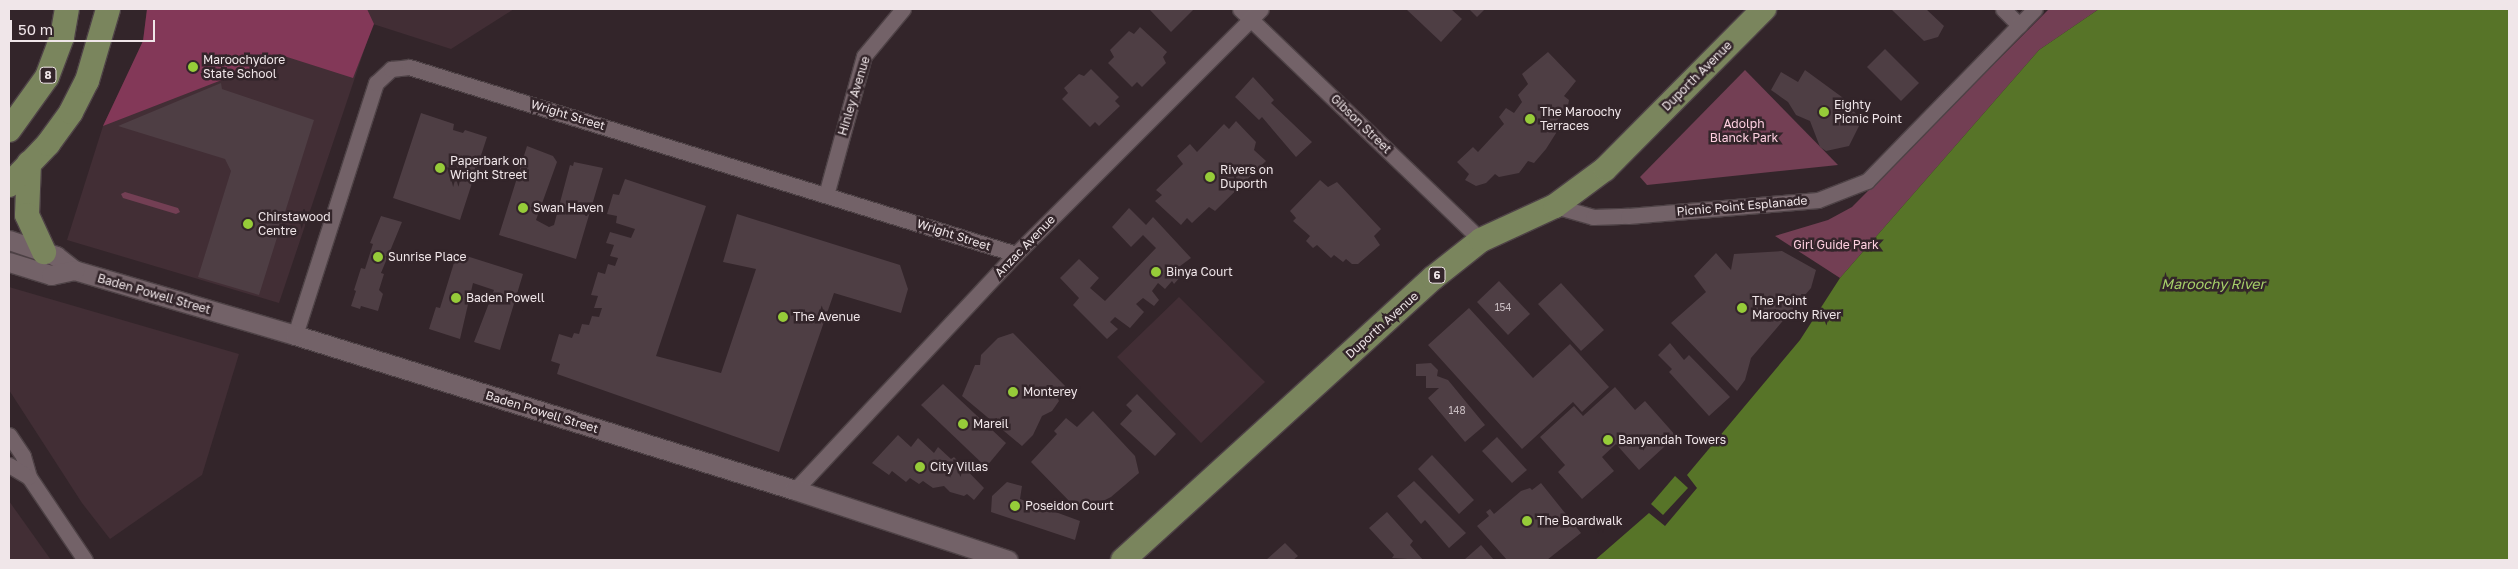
<!DOCTYPE html>
<style>
body{margin:0}
#map{position:relative;width:2518px;height:569px;overflow:hidden;background:#33252a;font-family:"Golos Text",sans-serif}
div>[style]{position:absolute}
[style*='--x']{left:calc(var(--x)*1px);top:calc(var(--y)*1px);width:calc(var(--w)*1px);rotate:calc(var(--a)*1deg)}
.built>*{inset:0;background:#422e35}
.green>*{inset:0;background:#733f54}
.forest>*{inset:0;background:#833858}
.water>*{inset:0;background:#577428}
.building>*{inset:0;background:#4e3e44}
.roads{filter:drop-shadow(1px 0 #4e4246) drop-shadow(-1px 0 #4e4246) drop-shadow(0 1px #4e4246) drop-shadow(0 -1px #4e4246)}
.minor>*{height:15px;margin:-7.5px;padding:0 7.5px;transform-origin:7.5px;border-radius:7.5px;background:#736268}
.tertiary>*{height:19px;margin:-9.5px;padding:0 9.5px;transform-origin:9.5px;border-radius:9.5px;background:#736268}
.primary>*{height:24px;margin:-12px;padding:0 12px;transform-origin:12px;border-radius:12px;background:#7a855d}
.dots>*{width:14px;height:14px;translate:-50% -50%;box-sizing:border-box;border:2px solid #33252a;border-radius:50%}
span{translate:-50% -50%;white-space:nowrap;text-align:center;line-height:1.15;-webkit-text-stroke:5px #33252a;paint-order:stroke}
.number-label{font-size:10px;color:#c8bcc0}
.number-label span{-webkit-text-stroke-width:0}
.shield-label span{padding:1px 4px;background:#33252a;border:1px solid;border-radius:4px;-webkit-text-stroke-width:0}
.shield-label{font-size:11px;color:#f0e6e9;font-weight:700}
.poi-label{font-size:12px;color:#f0e6e9}
.left{translate:0 -50%;text-align:left}
.street-label{font-size:12px;color:#f0e6e9}
.park-label{font-size:12px;color:#fed0e0}
.water-label{font-size:14px;color:#a6d06a;font-style:italic}
.frame{position:absolute;inset:0;border:10px solid #f0e6e9;pointer-events:none}
.scale{position:absolute;left:10px;top:20px;width:145px;height:22px;box-sizing:border-box;border:2px solid #f0e6e9;border-top:0;padding-left:6px;font-size:15px;line-height:18px;white-space:nowrap;color:#f0e6e9;-webkit-text-stroke:4px #33252a;paint-order:stroke}
</style>
<div id="map">
<div class="built">
<div style="clip-path:polygon(147px 9px,514px 9px,451px 49px,373px 24px,279px 303px,67px 240px,103px 126px,143px 41px)"></div>
<div style="clip-path:polygon(9px 287px,239px 354px,202px 475px,110px 539px,82px 503px,9px 390px)"></div>
<div style="clip-path:polygon(1179px 297px,1265px 382px,1201px 443px,1117px 357px)"></div>
<div style="clip-path:polygon(9px 501px,51px 560px,9px 560px)"></div>
</div>
<div class="green">
<div style="clip-path:polygon(2049px 9px,2099px 9px,2039px 50px,1840px 278px,1775px 236px,1828px 220px,1852px 207px)"></div>
<div style="clip-path:polygon(1745px 70px,1838px 165px,1647px 185px,1640px 177px)"></div>
<div style="clip-path:polygon(125px 192px,178px 208px,180px 212px,176px 214px,123px 198px,121px 194px)"></div>
</div>
<div class="forest">
<div style="clip-path:polygon(147px 9px,367px 9px,374px 24px,353px 78px,284px 56px,103px 126px,143px 41px)"></div>
</div>
<div class="water">
<div style="clip-path:polygon(2099px 9px,2509px 9px,2509px 560px,1595px 560px,1649px 513px,1665px 526px,1697px 488px,1687px 475px,1800px 340px,1840px 278px,2039px 50px)"></div>
<div style="clip-path:polygon(1675px 476px,1688px 488px,1663px 515px,1651px 504px)"></div>
</div>
<div class="building">
<div style="clip-path:polygon(1149px 9px,1194px 9px,1171px 32px)"></div>
<div style="clip-path:polygon(1406px 9px,1451px 9px,1462px 19px,1441px 42px)"></div>
<div style="clip-path:polygon(1469px 9px,1485px 9px,1477px 17px)"></div>
<div style="clip-path:polygon(1891px 9px,1926px 9px,1944px 26px,1938px 37px,1924px 41px)"></div>
<div style="clip-path:polygon(1140px 27px,1167px 52px,1163px 57px,1166px 63px,1142px 87px,1137px 82px,1132px 87px,1108px 63px,1114px 57px,1110px 50px,1129px 31px,1134px 34px)"></div>
<div style="clip-path:polygon(1885px 49px,1919px 83px,1901px 101px,1867px 67px)"></div>
<div style="clip-path:polygon(1548px 52px,1576px 81px,1564px 96px,1569px 100px,1567px 111px,1557px 120px,1558px 130px,1546px 149px,1534px 163px,1528px 161px,1519px 173px,1499px 177px,1495px 174px,1486px 183px,1476px 186px,1465px 180px,1469px 174px,1457px 162px,1473px 147px,1478px 152px,1504px 124px,1499px 117px,1506px 108px,1514px 113px,1522px 102px,1518px 95px,1528px 84px,1522px 74px)"></div>
<div style="clip-path:polygon(1091px 69px,1119px 97px,1115px 101px,1120px 106px,1099px 126px,1095px 122px,1090px 127px,1062px 99px,1068px 93px,1064px 88px,1079px 74px,1084px 76px)"></div>
<div style="clip-path:polygon(1805px 70px,1846px 100px,1858px 117px,1859px 126px,1849px 146px,1826px 151px,1820px 147px,1810px 121px,1796px 115px,1788px 102px,1771px 90px,1781px 72px,1798px 82px)"></div>
<div style="clip-path:polygon(1253px 77px,1274px 100px,1271px 103px,1312px 142px,1296px 157px,1262px 117px,1259px 120px,1235px 97px)"></div>
<div style="clip-path:polygon(221px 83px,222px 89px,314px 120px,259px 295px,198px 277px,231px 171px,225px 159px,118px 126px)"></div>
<div style="clip-path:polygon(421px 113px,454px 124px,453px 130px,463px 133px,465px 130px,487px 137px,460px 220px,393px 198px)"></div>
<div style="clip-path:polygon(1236px 121px,1256px 142px,1254px 150px,1266px 161px,1215px 211px,1209px 207px,1192px 223px,1187px 218px,1181px 225px,1155px 201px,1162px 195px,1156px 190px,1183px 164px,1177px 156px,1190px 144px,1197px 152px,1224px 124px,1229px 129px)"></div>
<div style="clip-path:polygon(527px 146px,553px 156px,557px 162px,536px 220px,549px 227px,554px 225px,570px 165px,573px 166px,574px 162px,603px 168px,576px 259px,499px 235px)"></div>
<div style="clip-path:polygon(625px 179px,706px 206px,656px 356px,721px 373px,756px 269px,723px 262px,737px 214px,900px 265px,908px 289px,901px 313px,834px 293px,779px 452px,557px 374px,560px 364px,551px 361px,559px 334px,572px 338px,574px 333px,579px 334px,582px 324px,589px 325px,592px 316px,599px 317px,602px 308px,594px 308px,598px 296px,591px 295px,598px 272px,605px 274px,608px 264px,615px 266px,618px 258px,610px 256px,614px 245px,606px 243px,610px 232px,631px 238px,635px 229px,616px 223px,617px 216px,607px 214px,613px 194px,619px 195px)"></div>
<div style="clip-path:polygon(1320px 180px,1328px 187px,1337px 182px,1381px 229px,1374px 236px,1380px 245px,1358px 264px,1352px 264px,1346px 259px,1343px 262px,1334px 255px,1331px 258px,1317px 245px,1313px 248px,1306px 241px,1310px 236px,1293px 221px,1296px 218px,1290px 211px)"></div>
<div style="clip-path:polygon(1129px 208px,1146px 225px,1153px 217px,1191px 258px,1176px 269px,1182px 275px,1174px 284px,1172px 281px,1165px 289px,1158px 283px,1152px 291px,1159px 300px,1154px 306px,1143px 298px,1136px 304px,1144px 312px,1130px 328px,1115px 317px,1110px 322px,1118px 329px,1107px 339px,1073px 305px,1079px 298px,1060px 278px,1079px 259px,1099px 278px,1090px 288px,1105px 301px,1156px 248px,1143px 235px,1131px 247px,1112px 227px)"></div>
<div style="clip-path:polygon(381px 216px,402px 222px,381px 273px,384px 274px,379px 290px,383px 294px,378px 311px,361px 306px,360px 309px,351px 306px,356px 291px,354px 290px,361px 268px,365px 269px,373px 244px,370px 243px)"></div>
<div style="clip-path:polygon(1782px 251px,1816px 270px,1811px 288px,1751px 358px,1745px 380px,1737px 391px,1671px 323px,1706px 292px,1694px 276px,1716px 253px,1731px 270px,1734px 254px)"></div>
<div style="clip-path:polygon(457px 253px,523px 274px,500px 350px,474px 342px,494px 290px,473px 283px,460px 339px,429px 329px,436px 307px,440px 308px)"></div>
<div style="clip-path:polygon(1499px 281px,1530px 314px,1508px 335px,1477px 302px)"></div>
<div style="clip-path:polygon(1561px 283px,1604px 330px,1581px 351px,1538px 304px)"></div>
<div style="clip-path:polygon(1469px 308px,1533px 378px,1570px 344px,1609px 387px,1582px 412px,1573px 402px,1522px 449px,1428px 345px)"></div>
<div style="clip-path:polygon(1013px 333px,1068px 389px,1057px 397px,1059px 401px,1052px 411px,1042px 416px,1033px 435px,1022px 446px,962px 396px,975px 365px,980px 365px,981px 355px,998px 338px)"></div>
<div style="clip-path:polygon(1670px 343px,1684px 360px,1689px 355px,1730px 397px,1709px 416px,1669px 372px,1672px 369px,1658px 355px)"></div>
<div style="clip-path:polygon(1431px 363px,1438px 370px,1437px 376px,1448px 380px,1485px 425px,1465px 442px,1428px 398px,1439px 388px,1426px 388px,1426px 376px,1416px 376px,1416px 364px)"></div>
<div style="clip-path:polygon(943px 384px,1006px 443px,986px 467px,921px 405px)"></div>
<div style="clip-path:polygon(1615px 387px,1635px 410px,1645px 401px,1676px 436px,1639px 470px,1616px 444px,1602px 457px,1614px 471px,1582px 499px,1558px 472px,1565px 465px,1540px 437px,1574px 406px,1583px 416px)"></div>
<div style="clip-path:polygon(1137px 394px,1176px 434px,1155px 456px,1120px 424px,1132px 411px,1126px 405px)"></div>
<div style="clip-path:polygon(1093px 411px,1135px 456px,1139px 473px,1111px 497px,1087px 509px,1077px 509px,1031px 462px,1057px 434px,1054px 431px,1066px 418px,1077px 427px)"></div>
<div style="clip-path:polygon(898px 435px,911px 447px,918px 438px,934px 453px,938px 447px,951px 459px,954px 457px,984px 488px,974px 500px,967px 494px,964px 496px,950px 492px,944px 486px,933px 488px,923px 481px,919px 484px,910px 478px,906px 482px,892px 471px,889px 475px,872px 463px)"></div>
<div style="clip-path:polygon(1497px 437px,1527px 470px,1512px 483px,1482px 451px)"></div>
<div style="clip-path:polygon(1432px 455px,1474px 500px,1459px 514px,1418px 469px)"></div>
<div style="clip-path:polygon(1414px 481px,1466px 533px,1449px 548px,1425px 520px,1421px 524px,1397px 496px)"></div>
<div style="clip-path:polygon(1007px 482px,1022px 486px,1020px 499px,1080px 521px,1075px 540px,991px 512px,992px 496px)"></div>
<div style="clip-path:polygon(1541px 483px,1581px 533px,1547px 560px,1507px 560px,1477px 526px,1489px 516px,1486px 512px,1490px 509px,1494px 514px,1521px 491px,1530px 488px,1532px 490px)"></div>
<div style="clip-path:polygon(1387px 512px,1413px 541px,1410px 545px,1423px 560px,1392px 558px,1394px 555px,1369px 528px)"></div>
<div style="clip-path:polygon(1285px 543px,1298px 556px,1293px 560px,1266px 560px)"></div>
<div style="clip-path:polygon(1481px 545px,1494px 560px,1464px 560px)"></div>
</div>
<div class="roads">
<div class="minor">
<div style="--x:1240;--y:9;--w:334;--a:43.8"></div>
<div style="--x:2003;--y:9;--w:23;--a:45"></div>
<div style="--x:826;--y:195;--w:144;--a:-74.7"></div>
<div style="--x:864;--y:56;--w:61;--a:-50.3"></div>
<div style="--x:1555;--y:206;--w:40;--a:16"></div>
<div style="--x:1593;--y:217;--w:35;--a:-2"></div>
<div style="--x:1628;--y:216;--w:191;--a:-4.8"></div>
<div style="--x:1818;--y:200;--w:53;--a:-21.2"></div>
<div style="--x:1867;--y:181;--w:240;--a:-45.7"></div>
<div style="--x:295;--y:335;--w:265;--a:-72.2"></div>
<div style="--x:376;--y:83;--w:21;--a:-43"></div>
<div style="--x:391;--y:69;--w:18;--a:-6"></div>
<div style="--x:409;--y:67;--w:635;--a:17.12"></div>
<div style="--x:9;--y:435;--w:25;--a:56"></div>
<div style="--x:23;--y:456;--w:22;--a:74"></div>
<div style="--x:29;--y:477;--w:100;--a:56"></div>
<div style="--x:9;--y:465;--w:23;--a:31"></div>
<div style="--x:795;--y:490;--w:323;--a:-46.9"></div>
<div style="--x:1016;--y:254;--w:346;--a:-45"></div>
</div>
<div class="tertiary">
<div style="--x:9;--y:240;--w:50;--a:18.8"></div>
<div style="--x:56;--y:256;--w:23;--a:38"></div>
<div style="--x:74;--y:270;--w:230;--a:16.4"></div>
<div style="--x:295;--y:335;--w:523;--a:17.22"></div>
<div style="--x:795;--y:490;--w:224;--a:18.2"></div>
<div style="--x:9;--y:262;--w:44;--a:17.2"></div>
<div style="--x:51;--y:275;--w:24;--a:-12"></div>
</div>
<div class="primary">
<div style="--x:9;--y:130;--w:65;--a:-54.4"></div>
<div style="--x:47;--y:77;--w:43;--a:-69.4"></div>
<div style="--x:62;--y:37;--w:28;--a:-80"></div>
<div style="--x:29;--y:163;--w:52;--a:92.2"></div>
<div style="--x:27;--y:215;--w:41;--a:65.3"></div>
<div style="--x:9;--y:185;--w:57;--a:-46.4"></div>
<div style="--x:48;--y:144;--w:39;--a:-54"></div>
<div style="--x:71;--y:112;--w:35;--a:-63"></div>
<div style="--x:87;--y:81;--w:75;--a:-73.7"></div>
<div style="--x:1123;--y:560;--w:419;--a:-42.3"></div>
<div style="--x:1433;--y:278;--w:61;--a:-38.4"></div>
<div style="--x:1481;--y:240;--w:81;--a:-24.7"></div>
<div style="--x:1555;--y:206;--w:62;--a:-36.5"></div>
<div style="--x:1605;--y:169;--w:226;--a:-45.2"></div>
</div>
</div>
<div class="dots">
<div style="left:193px;top:67px;background:#96cc39"></div>
<div style="left:1824px;top:112px;background:#96cc39"></div>
<div style="left:1530px;top:119px;background:#96cc39"></div>
<div style="left:440px;top:168px;background:#96cc39"></div>
<div style="left:1210px;top:177px;background:#96cc39"></div>
<div style="left:523px;top:208px;background:#96cc39"></div>
<div style="left:248px;top:224px;background:#96cc39"></div>
<div style="left:378px;top:257px;background:#96cc39"></div>
<div style="left:1156px;top:272px;background:#96cc39"></div>
<div style="left:456px;top:298px;background:#96cc39"></div>
<div style="left:1742px;top:308px;background:#96cc39"></div>
<div style="left:783px;top:317px;background:#96cc39"></div>
<div style="left:1013px;top:392px;background:#96cc39"></div>
<div style="left:963px;top:424px;background:#96cc39"></div>
<div style="left:1608px;top:440px;background:#96cc39"></div>
<div style="left:920px;top:467px;background:#96cc39"></div>
<div style="left:1015px;top:506px;background:#96cc39"></div>
<div style="left:1527px;top:521px;background:#96cc39"></div>
</div>
<div class="number-label">
<span style="left:1503px;top:308px">154</span>
<span style="left:1457px;top:411px">148</span>
</div>
<div class="shield-label">
<span style="left:48px;top:75px">8</span>
<span style="left:1437px;top:275px">6</span>
</div>
<div class="poi-label">
<span class="left" style="left:203px;top:67px">Maroochydore<br>State School</span>
<span class="left" style="left:1834px;top:112px">Eighty<br>Picnic Point</span>
<span class="left" style="left:1540px;top:119px">The Maroochy<br>Terraces</span>
<span class="left" style="left:450px;top:168px">Paperbark on<br>Wright Street</span>
<span class="left" style="left:1220px;top:177px">Rivers on<br>Duporth</span>
<span class="left" style="left:533px;top:208px">Swan Haven</span>
<span class="left" style="left:258px;top:224px">Chirstawood<br>Centre</span>
<span class="left" style="left:388px;top:257px">Sunrise Place</span>
<span class="left" style="left:1166px;top:272px">Binya Court</span>
<span class="left" style="left:466px;top:298px">Baden Powell</span>
<span class="left" style="left:1752px;top:308px">The Point<br>Maroochy River</span>
<span class="left" style="left:793px;top:317px">The Avenue</span>
<span class="left" style="left:1023px;top:392px">Monterey</span>
<span class="left" style="left:973px;top:424px">Mareil</span>
<span class="left" style="left:1618px;top:440px">Banyandah Towers</span>
<span class="left" style="left:930px;top:467px">City Villas</span>
<span class="left" style="left:1025px;top:506px">Poseidon Court</span>
<span class="left" style="left:1537px;top:521px">The Boardwalk</span>
</div>
<div class="street-label">
<span style="left:1697px;top:76px;rotate:-45deg">Duporth Avenue</span>
<span style="left:854px;top:96px;rotate:-73deg">Hinley Avenue</span>
<span style="left:568px;top:115px;rotate:17deg">Wright Street</span>
<span style="left:1361px;top:124px;rotate:44deg">Gibson Street</span>
<span style="left:1742px;top:206px;rotate:-5deg">Picnic Point Esplanade</span>
<span style="left:954px;top:235px;rotate:18deg">Wright Street</span>
<span style="left:1025px;top:246px;rotate:-46deg">Anzac Avenue</span>
<span style="left:154px;top:294px;rotate:16deg">Baden Powell Street</span>
<span style="left:1382px;top:325px;rotate:-42deg">Duporth Avenue</span>
<span style="left:542px;top:412px;rotate:17deg">Baden Powell Street</span>
</div>
<div class="park-label">
<span style="left:1744px;top:131px">Adolph<br>Blanck Park</span>
<span style="left:1836px;top:245px">Girl Guide Park</span>
</div>
<div class="water-label">
<span style="left:2213px;top:284px">Maroochy River</span>
</div>
<div class="frame"></div>
<div class="scale">50 m</div>
</div>
